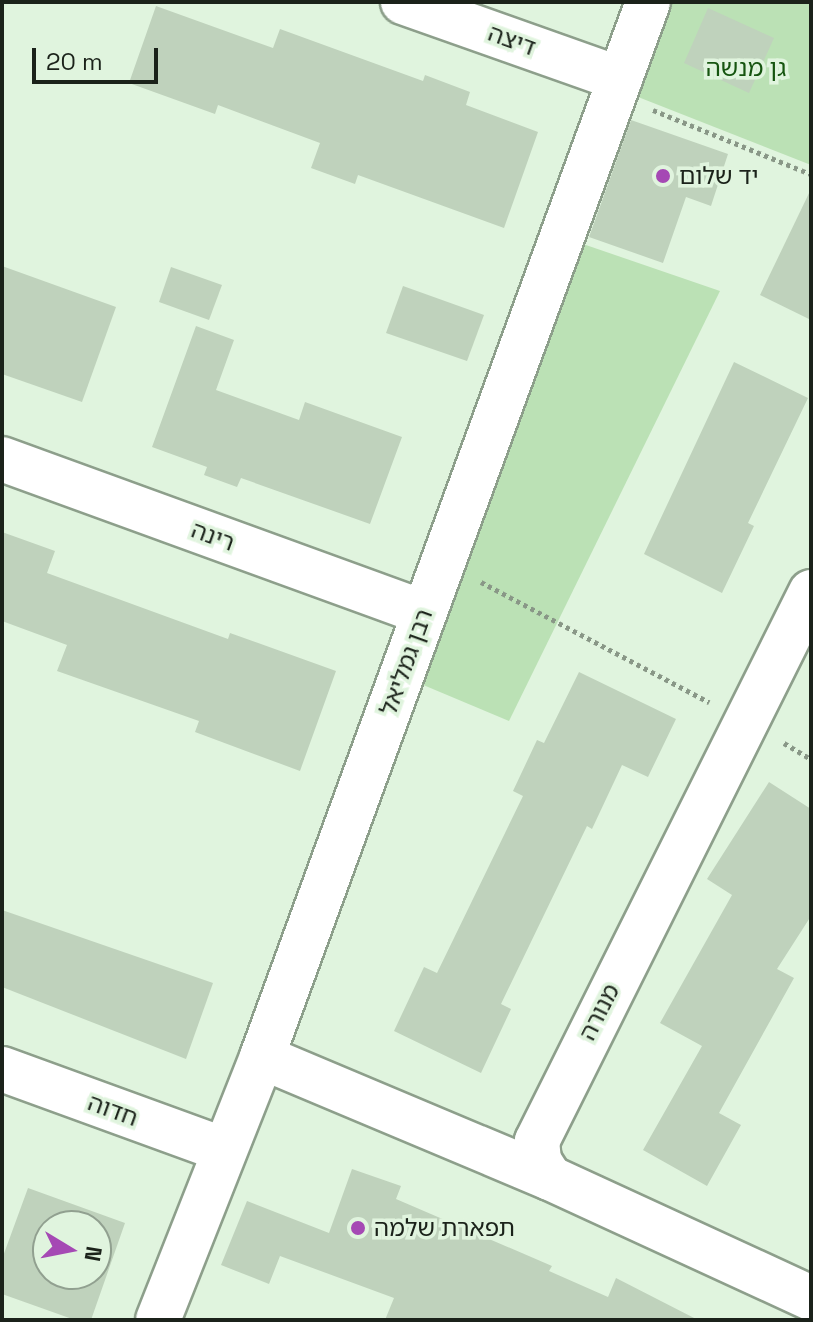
<!DOCTYPE html>
<meta charset="utf-8">
<style>
body{margin:0}
#map{position:relative;width:813px;height:1322px;overflow:hidden;background:#e0f4de;font-family:"Space Grotesk","Noto Sans Hebrew",sans-serif}
div>[style]{position:absolute}
[style*='--x']{left:calc(var(--x)*1px);top:calc(var(--y)*1px);width:calc(var(--w)*1px);rotate:calc(var(--a)*1deg)}
.green>*{inset:0;background:#bbe1b5}
.building>*{inset:0;background:#bfd2bc}
.path>*{height:5px;margin-top:-2.5px;transform-origin:0;background:repeating-linear-gradient(90deg,#899787 0 4px,transparent 0 8px)}
.roads{filter:drop-shadow(2px 0 #8d9f8b) drop-shadow(-2px 0 #8d9f8b) drop-shadow(0 2px #8d9f8b) drop-shadow(0 -2px #8d9f8b)}
.minor>*{height:44px;margin:-22px;padding:0 22px;transform-origin:22px;border-radius:22px;background:#fff}
.dots>*{width:22px;height:22px;translate:-50% -50%;box-sizing:border-box;border:4px solid #e0f4de;border-radius:50%}
span{translate:-50% -50%;white-space:nowrap;text-align:center;line-height:1.15;-webkit-text-stroke:7px #e0f4de;paint-order:stroke}
.street-label{font-size:24px;color:#1b221a}
.park-label{font-size:24px;color:#165510}
.poi-label{font-size:24px;color:#1b221a}
.left{translate:0 -50%;text-align:left}
.frame{position:absolute;inset:0;border:4px solid #1b221a;pointer-events:none}
.north{position:absolute;left:32px;top:1210px;width:80px;height:80px;box-sizing:border-box;background:#e0f4de;border:2px solid #91a090;border-radius:50%;rotate:100deg;font-size:22px;font-weight:700;line-height:32px;text-align:center;color:#1b221a}
.north::after{content:'';display:block;margin:auto;width:28px;height:36px;background:#a549b4;clip-path:polygon(50% 0,100% 100%,50% 72%,0 100%)}
.scale{position:absolute;left:32px;top:48px;width:126px;height:36px;box-sizing:border-box;border:4px solid #1b221a;border-top:0;padding-left:10px;font-size:24px;line-height:28px;white-space:nowrap;color:#1b221a;-webkit-text-stroke:6px #e0f4de;paint-order:stroke}
</style>
<div id="map">
<div class="green">
<div style="clip-path:polygon(667px 2px,811px 2px,811px 165px,633px 95px)"></div>
<div style="clip-path:polygon(583px 244px,720px 291px,509px 721px,409px 679px)"></div>
</div>
<div class="building">
<div style="clip-path:polygon(156px 6px,273px 48px,280px 29px,423px 81px,425px 75px,470px 92px,466px 105px,538px 132px,504px 228px,358px 175px,355px 184px,311px 168px,320px 143px,218px 105px,215px 114px,129px 83px)"></div>
<div style="clip-path:polygon(708px 8px,774px 38px,749px 93px,684px 63px)"></div>
<div style="clip-path:polygon(631px 120px,728px 154px,711px 206px,686px 197px,663px 263px,589px 237px)"></div>
<div style="clip-path:polygon(811px 189px,811px 320px,760px 295px)"></div>
<div style="clip-path:polygon(2px 266px,116px 307px,82px 402px,2px 374px)"></div>
<div style="clip-path:polygon(171px 267px,222px 285px,209px 320px,159px 302px)"></div>
<div style="clip-path:polygon(403px 286px,484px 315px,467px 361px,386px 333px)"></div>
<div style="clip-path:polygon(196px 326px,234px 340px,216px 390px,299px 420px,305px 402px,402px 437px,370px 524px,241px 478px,237px 487px,204px 475px,207px 467px,152px 447px)"></div>
<div style="clip-path:polygon(734px 362px,808px 398px,748px 523px,754px 526px,722px 593px,644px 554px)"></div>
<div style="clip-path:polygon(2px 532px,55px 551px,47px 573px,228px 639px,230px 633px,336px 671px,300px 771px,195px 732px,199px 721px,57px 671px,67px 645px,2px 621px)"></div>
<div style="clip-path:polygon(579px 672px,676px 719px,648px 777px,622px 765px,592px 829px,587px 826px,501px 1004px,511px 1009px,481px 1073px,394px 1031px,424px 967px,437px 973px,523px 796px,513px 791px,537px 740px,544px 743px)"></div>
<div style="clip-path:polygon(769px 782px,811px 809px,811px 916px,777px 969px,794px 978px,719px 1113px,741px 1125px,707px 1186px,643px 1150px,702px 1046px,660px 1023px,732px 895px,707px 879px)"></div>
<div style="clip-path:polygon(2px 910px,213px 983px,186px 1059px,2px 987px)"></div>
<div style="clip-path:polygon(352px 1169px,401px 1186px,396px 1199px,552px 1266px,549px 1271px,608px 1297px,616px 1278px,698px 1320px,385px 1320px,394px 1298px,280px 1256px,269px 1284px,221px 1265px,247px 1201px,329px 1233px)"></div>
<div style="clip-path:polygon(evenodd,28px 1188px,125px 1223px,91px 1320px,75px 1320px,2px 1294px,2px 1259px,28px 1188px,48px 1226px,96px 1226px,96px 1274px,48px 1274px,48px 1226px)"></div>
</div>
<div class="path">
<div style="--x:653;--y:110;--w:170;--a:22.1"></div>
<div style="--x:481;--y:582;--w:258;--a:27.8"></div>
<div style="--x:784;--y:743;--w:31;--a:31"></div>
</div>
<div class="roads">
<div class="minor">
<div style="--x:403;--y:2;--w:230;--a:19.5"></div>
<div style="--x:2;--y:459;--w:449;--a:20"></div>
<div style="--x:811;--y:592;--w:614;--a:116.52"></div>
<div style="--x:537;--y:1141;--w:20;--a:84"></div>
<div style="--x:539;--y:1161;--w:20;--a:57"></div>
<div style="--x:550;--y:1178;--w:287;--a:24.7"></div>
<div style="--x:262;--y:1057;--w:312;--a:22.8"></div>
<div style="--x:2;--y:1069;--w:236;--a:20"></div>
<div style="--x:158;--y:1320;--w:283;--a:-68.4"></div>
<div style="--x:262;--y:1057;--w:1123;--a:-69.9"></div>
</div>
</div>
<div class="dots">
<div style="left:663px;top:176px;background:#a549b4"></div>
<div style="left:358px;top:1228px;background:#a549b4"></div>
</div>
<div class="street-label">
<span style="left:512px;top:40px;rotate:20deg">דיצה</span>
<span style="left:213px;top:536px;rotate:20deg">רינה</span>
<span style="left:406px;top:662px;rotate:-70deg">רבן גמליאל</span>
<span style="left:599px;top:1012px;rotate:-63deg">מנורה</span>
<span style="left:113px;top:1110px;rotate:20deg">חדוה</span>
</div>
<div class="park-label">
<span style="left:746px;top:68px">גן מנשה</span>
</div>
<div class="poi-label">
<span class="left" style="left:679px;top:176px">יד שלום</span>
<span class="left" style="left:374px;top:1228px">תפארת שלמה</span>
</div>
<div class="frame"></div>
<div class="north">N</div>
<div class="scale">20 m</div>
</div>
